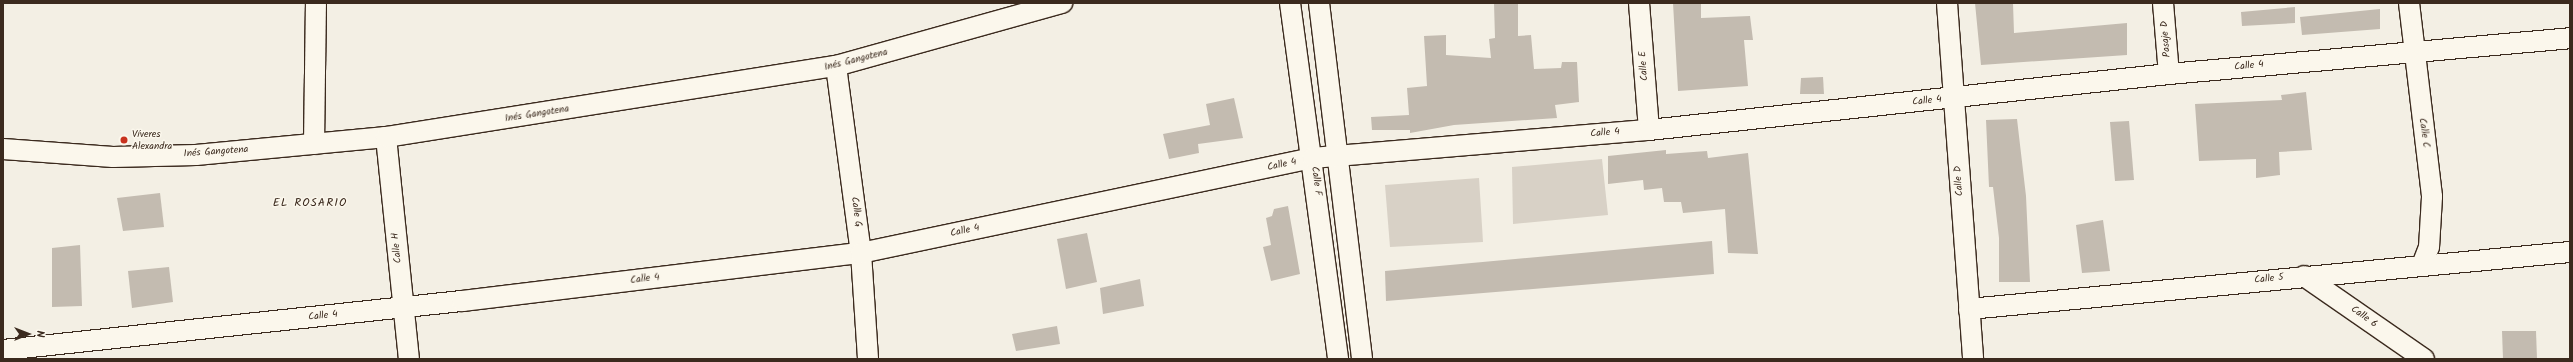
<!DOCTYPE html>
<meta charset="utf-8">
<style>
body{margin:0}
#map{position:relative;width:2573px;height:362px;overflow:hidden;background:#f3efe4;font-family:Kalam,sans-serif}
div>[style]{position:absolute}
[style*='--x']{left:calc(var(--x)*1px);top:calc(var(--y)*1px);width:calc(var(--w)*1px);rotate:calc(var(--a)*1deg)}
.green>*{inset:0;background:#d8d1c6}
.building>*{inset:0;background:#c3bbb0}
.roads{filter:drop-shadow(1px 0 #3b2a1e) drop-shadow(-1px 0 #3b2a1e) drop-shadow(0 1px #3b2a1e) drop-shadow(0 -1px #3b2a1e)}
.street>*{height:20px;margin:-10px;padding:0 10px;transform-origin:10px;border-radius:10px;background:#fbf7ec}
.dots>*{width:11px;height:11px;translate:-50% -50%;box-sizing:border-box;border:2px solid #fbf7ec;border-radius:50%}
span{translate:-50% -50%;white-space:nowrap;text-align:center;line-height:1.15;-webkit-text-stroke:3px #fbf7ec;paint-order:stroke}
.street-label{font-size:10px;color:#3b2a1e}
.poi-label{font-size:10px;color:#3b2a1e}
.left{translate:0 -50%;text-align:left}
.quarter-label{font-size:12px;color:#3b2a1e;letter-spacing:1px}
.frame{position:absolute;inset:0;border:4px solid #3b2a1e;pointer-events:none}
.north{position:absolute;left:8px;top:314px;width:40px;height:40px;-webkit-text-stroke:3px #fbf7ec;paint-order:stroke;rotate:90deg;font-size:11px;font-weight:700;line-height:16px;text-align:center;color:#3b2a1e}
.north::after{content:'';display:block;margin:auto;width:14px;height:18px;background:#3b2a1e;clip-path:polygon(50% 0,100% 100%,50% 72%,0 100%)}
</style>
<div id="map">
<div class="green">
<div style="clip-path:polygon(1602px 159px,1608px 215px,1513px 224px,1512px 167px)"></div>
<div style="clip-path:polygon(1479px 178px,1483px 242px,1390px 247px,1385px 185px)"></div>
</div>
<div class="building">
<div style="clip-path:polygon(1494px 3px,1518px 3px,1518px 36px,1531px 35px,1534px 69px,1561px 68px,1562px 62px,1577px 62px,1579px 102px,1555px 105px,1557px 118px,1454px 125px,1410px 133px,1410px 130px,1372px 130px,1371px 117px,1409px 115px,1407px 88px,1427px 86px,1424px 36px,1446px 35px,1446px 55px,1491px 58px,1489px 39px,1495px 38px)"></div>
<div style="clip-path:polygon(1673px 3px,1701px 3px,1701px 18px,1750px 16px,1753px 40px,1744px 40px,1748px 86px,1678px 91px)"></div>
<div style="clip-path:polygon(1975px 3px,2013px 3px,2014px 33px,2127px 23px,2127px 55px,1981px 65px)"></div>
<div style="clip-path:polygon(2295px 7px,2295px 23px,2242px 26px,2241px 12px)"></div>
<div style="clip-path:polygon(2380px 9px,2380px 29px,2302px 35px,2300px 17px)"></div>
<div style="clip-path:polygon(1823px 77px,1824px 94px,1800px 94px,1801px 78px)"></div>
<div style="clip-path:polygon(2306px 92px,2312px 150px,2279px 152px,2280px 175px,2256px 178px,2256px 159px,2199px 161px,2195px 104px,2282px 100px,2281px 95px)"></div>
<div style="clip-path:polygon(1234px 98px,1243px 138px,1198px 144px,1199px 153px,1169px 159px,1163px 134px,1210px 125px,1206px 104px)"></div>
<div style="clip-path:polygon(2017px 119px,2026px 196px,2030px 282px,1999px 282px,1999px 238px,1993px 187px,1989px 187px,1986px 120px)"></div>
<div style="clip-path:polygon(2129px 121px,2134px 180px,2115px 181px,2110px 122px)"></div>
<div style="clip-path:polygon(1666px 150px,1666px 154px,1707px 151px,1708px 158px,1748px 153px,1758px 254px,1728px 253px,1725px 209px,1683px 213px,1681px 202px,1664px 202px,1662px 188px,1644px 190px,1643px 180px,1608px 184px,1608px 156px)"></div>
<div style="clip-path:polygon(160px 193px,164px 227px,123px 231px,117px 198px)"></div>
<div style="clip-path:polygon(1288px 206px,1300px 274px,1271px 281px,1263px 247px,1271px 245px,1266px 218px,1272px 216px,1274px 209px)"></div>
<div style="clip-path:polygon(2103px 220px,2110px 271px,2082px 273px,2076px 225px)"></div>
<div style="clip-path:polygon(1087px 233px,1097px 282px,1066px 289px,1057px 239px)"></div>
<div style="clip-path:polygon(1712px 241px,1714px 274px,1386px 301px,1385px 271px)"></div>
<div style="clip-path:polygon(80px 245px,82px 306px,52px 307px,52px 248px)"></div>
<div style="clip-path:polygon(169px 267px,173px 302px,132px 308px,128px 271px)"></div>
<div style="clip-path:polygon(1140px 279px,1144px 306px,1103px 314px,1100px 288px)"></div>
<div style="clip-path:polygon(1057px 326px,1060px 344px,1016px 351px,1012px 334px)"></div>
<div style="clip-path:polygon(2502px 331px,2536px 331px,2537px 359px,2503px 359px)"></div>
</div>
<div class="roads">
<div class="street">
<div style="--x:1290;--y:3;--w:359;--a:82.3"></div>
<div style="--x:1319;--y:3;--w:359;--a:83.1"></div>
<div style="--x:1639;--y:3;--w:127;--a:85.5"></div>
<div style="--x:1947;--y:3;--w:357;--a:85.8"></div>
<div style="--x:2163;--y:3;--w:71;--a:85.2"></div>
<div style="--x:2409;--y:3;--w:195;--a:83.2"></div>
<div style="--x:2432;--y:197;--w:50;--a:93.4"></div>
<div style="--x:2429;--y:247;--w:17;--a:111"></div>
<div style="--x:836;--y:66;--w:189;--a:82.4"></div>
<div style="--x:861;--y:253;--w:106;--a:86.2"></div>
<div style="--x:386;--y:137;--w:223;--a:84.1"></div>
<div style="--x:314;--y:144;--w:141;--a:-89.2"></div>
<div style="--x:3;--y:149;--w:110;--a:4.2"></div>
<div style="--x:113;--y:157;--w:83;--a:-1.4"></div>
<div style="--x:196;--y:155;--w:191;--a:-5.4"></div>
<div style="--x:386;--y:137;--w:456;--a:-9"></div>
<div style="--x:836;--y:66;--w:235;--a:-15.6"></div>
<div style="--x:2304;--y:276;--w:146;--a:34.7"></div>
<div style="--x:1969;--y:309;--w:604;--a:-5.42"></div>
<div style="--x:3;--y:350;--w:462;--a:-6.1"></div>
<div style="--x:462;--y:301;--w:402;--a:-6.9"></div>
<div style="--x:861;--y:253;--w:462;--a:-11.9"></div>
<div style="--x:1313;--y:158;--w:337;--a:-4.8"></div>
<div style="--x:1649;--y:130;--w:523;--a:-6.15"></div>
<div style="--x:2169;--y:74;--w:403;--a:-5.1"></div>
</div>
</div>
<div class="dots">
<div style="left:124px;top:140px;background:#c8321e"></div>
</div>
<div class="street-label">
<span style="left:2166px;top:39px;rotate:-95deg">Pasaje D</span>
<span style="left:856px;top:60px;rotate:-14deg">Inés Gangotena</span>
<span style="left:1644px;top:66px;rotate:-94deg">Calle E</span>
<span style="left:2249px;top:66px;rotate:-6deg">Calle 4</span>
<span style="left:1927px;top:101px;rotate:-6deg">Calle 4</span>
<span style="left:537px;top:114px;rotate:-9deg">Inés Gangotena</span>
<span style="left:1605px;top:133px;rotate:-5deg">Calle 4</span>
<span style="left:2424px;top:133px;rotate:82deg">Calle C</span>
<span style="left:216px;top:152px;rotate:-4deg">Inés Gangotena</span>
<span style="left:1282px;top:165px;rotate:-12deg">Calle 4</span>
<span style="left:1316px;top:181px;rotate:83deg">Calle F</span>
<span style="left:1959px;top:181px;rotate:-94deg">Calle D</span>
<span style="left:856px;top:212px;rotate:82deg">Calle G</span>
<span style="left:965px;top:231px;rotate:-12deg">Calle 4</span>
<span style="left:397px;top:248px;rotate:-96deg">Calle H</span>
<span style="left:645px;top:279px;rotate:-7deg">Calle 4</span>
<span style="left:2269px;top:279px;rotate:-6deg">Calle 5</span>
<span style="left:323px;top:316px;rotate:-6deg">Calle 4</span>
<span style="left:2364px;top:317px;rotate:35deg">Calle 6</span>
</div>
<div class="poi-label">
<span class="left" style="left:132px;top:140px">Víveres<br>Alexandra</span>
</div>
<div class="quarter-label">
<span style="left:310px;top:203px">EL ROSARIO</span>
</div>
<div class="frame"></div>
<div class="north">N</div>
</div>
